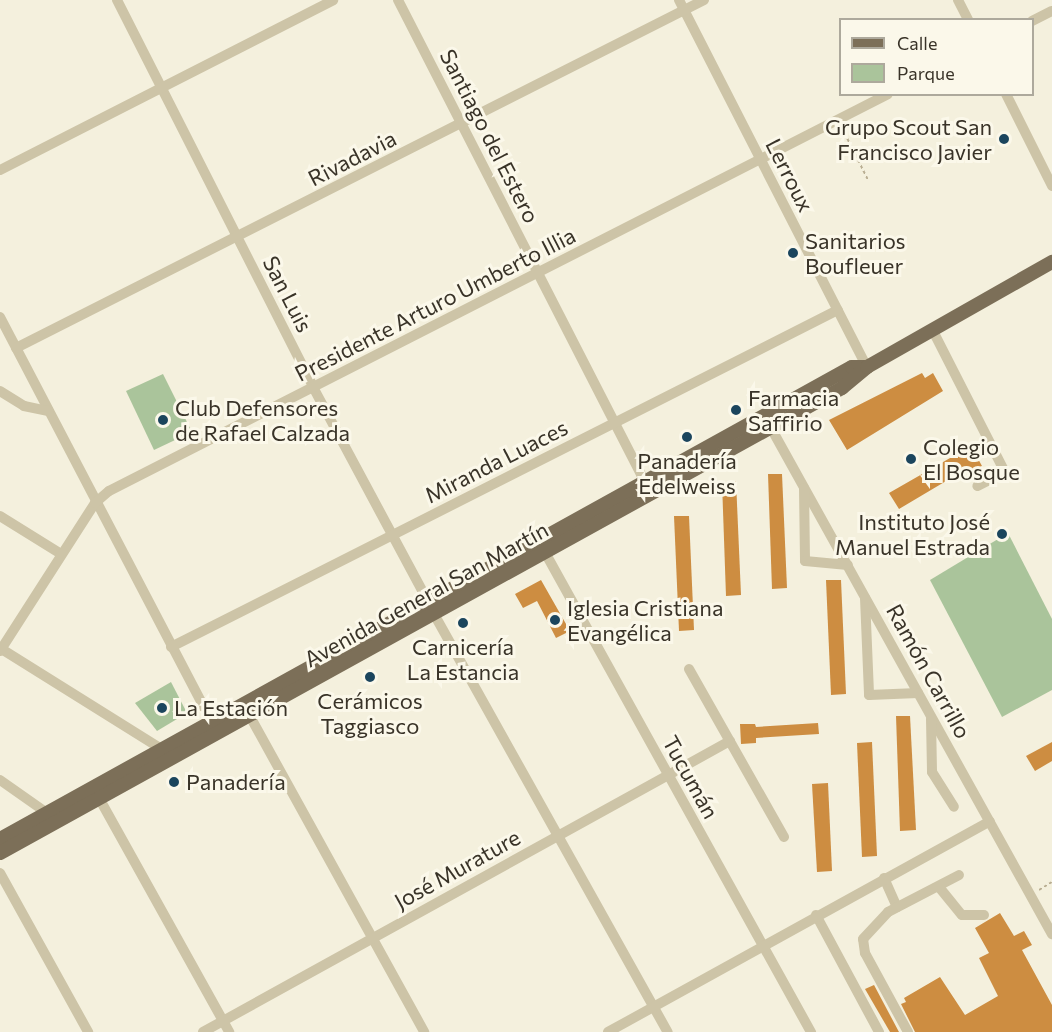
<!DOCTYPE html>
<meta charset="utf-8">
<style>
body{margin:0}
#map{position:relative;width:1052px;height:1032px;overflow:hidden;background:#f4f0dd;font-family:Commissioner,sans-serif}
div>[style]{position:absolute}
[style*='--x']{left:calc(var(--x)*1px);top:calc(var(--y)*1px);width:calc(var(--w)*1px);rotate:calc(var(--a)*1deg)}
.green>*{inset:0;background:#aac49b}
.building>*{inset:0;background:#cd8d41}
.path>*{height:2px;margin-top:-1px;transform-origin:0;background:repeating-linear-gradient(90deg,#b9ae92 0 3px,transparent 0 6px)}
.minor>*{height:10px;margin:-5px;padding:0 5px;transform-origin:5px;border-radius:5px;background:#cdc4a7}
.major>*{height:14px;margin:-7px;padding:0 7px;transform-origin:7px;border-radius:7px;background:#7c6f58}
.dots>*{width:16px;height:16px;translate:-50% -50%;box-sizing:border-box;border:3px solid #fbf8ea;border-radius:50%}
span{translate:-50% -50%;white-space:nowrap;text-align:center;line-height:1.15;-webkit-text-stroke:6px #fbf8ea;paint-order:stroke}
.poi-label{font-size:22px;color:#393328}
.right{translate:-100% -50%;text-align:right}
.left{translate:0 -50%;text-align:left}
.street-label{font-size:22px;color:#393328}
.legend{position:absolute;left:839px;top:18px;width:195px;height:78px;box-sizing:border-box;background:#fbf8ea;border:2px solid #ada99c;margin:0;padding:8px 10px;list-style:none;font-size:18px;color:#393328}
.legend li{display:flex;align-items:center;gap:12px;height:30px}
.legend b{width:30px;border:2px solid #ada99c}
</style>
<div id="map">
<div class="green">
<div style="clip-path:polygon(163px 374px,192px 432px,154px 450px,126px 391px)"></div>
<div style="clip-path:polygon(1008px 533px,1052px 619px,1052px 690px,1002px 717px,930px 580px)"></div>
<div style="clip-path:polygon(171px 682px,187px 713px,157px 731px,135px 703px)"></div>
</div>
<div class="building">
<div style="clip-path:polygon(922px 373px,925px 378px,933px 373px,943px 391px,847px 450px,829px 420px)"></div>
<div style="clip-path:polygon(971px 446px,982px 466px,971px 472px,968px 468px,899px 509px,889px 493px)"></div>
<div style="clip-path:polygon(768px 474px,782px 474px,787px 588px,772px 589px)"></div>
<div style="clip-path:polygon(736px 481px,741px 595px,726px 596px,722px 482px)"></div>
<div style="clip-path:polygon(674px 516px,689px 516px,694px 630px,679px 631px)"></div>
<div style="clip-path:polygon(541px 580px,570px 631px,556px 638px,537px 601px,523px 608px,515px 594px)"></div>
<div style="clip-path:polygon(826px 580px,841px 580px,846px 694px,831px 695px)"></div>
<div style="clip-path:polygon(896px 716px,910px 716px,916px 830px,900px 831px)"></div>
<div style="clip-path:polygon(818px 723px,819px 734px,756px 738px,756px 743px,741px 744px,740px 724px,755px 724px,756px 727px)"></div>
<div style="clip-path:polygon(872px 742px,877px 856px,862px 857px,857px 743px)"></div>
<div style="clip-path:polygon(1052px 742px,1052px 761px,1035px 771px,1026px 756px)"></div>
<div style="clip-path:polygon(828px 783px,832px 871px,817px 872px,812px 784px)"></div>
<div style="clip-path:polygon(1000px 913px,1014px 936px,1024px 931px,1032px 945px,1022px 950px,1052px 1005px,1052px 1032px,915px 1032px,901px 1004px,906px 1002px,904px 998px,940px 977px,965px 1015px,998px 996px,979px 958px,989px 953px,975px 928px)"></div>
<div style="clip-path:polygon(874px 985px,899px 1032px,890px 1032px,865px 989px)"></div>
</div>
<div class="path">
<div style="--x:842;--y:128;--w:58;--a:63.4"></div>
<div style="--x:1039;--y:890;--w:15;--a:-32"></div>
</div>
<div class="minor">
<div style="--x:117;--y:0;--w:434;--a:63.1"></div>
<div style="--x:313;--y:387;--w:245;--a:61.8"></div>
<div style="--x:398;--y:0;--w:542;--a:62.87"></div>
<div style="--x:679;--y:0;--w:412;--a:62.9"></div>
<div style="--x:958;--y:0;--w:22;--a:63"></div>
<div style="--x:1032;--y:21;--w:22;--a:-27"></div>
<div style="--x:1006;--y:94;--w:103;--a:63.4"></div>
<div style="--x:0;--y:170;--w:374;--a:-27"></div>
<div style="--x:0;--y:317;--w:458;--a:62.4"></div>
<div style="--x:932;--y:329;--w:161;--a:63"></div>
<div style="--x:1005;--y:472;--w:31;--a:153"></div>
<div style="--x:16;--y:348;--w:771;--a:-26.83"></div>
<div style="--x:0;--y:391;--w:28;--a:32"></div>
<div style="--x:24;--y:406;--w:25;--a:12"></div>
<div style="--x:771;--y:428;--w:579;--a:60.96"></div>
<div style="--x:804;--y:488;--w:73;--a:89.2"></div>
<div style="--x:805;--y:561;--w:43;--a:5.3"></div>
<div style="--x:0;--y:516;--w:72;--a:31.9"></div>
<div style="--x:542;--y:547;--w:555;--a:60.99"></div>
<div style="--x:865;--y:598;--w:97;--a:87.6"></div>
<div style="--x:869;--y:695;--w:49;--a:-2.3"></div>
<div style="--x:434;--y:614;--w:479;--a:60.8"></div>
<div style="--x:171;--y:647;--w:747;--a:-26.81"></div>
<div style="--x:0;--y:648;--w:198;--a:32"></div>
<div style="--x:0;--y:651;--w:176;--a:-57.3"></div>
<div style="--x:95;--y:503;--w:18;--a:-41"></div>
<div style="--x:109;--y:491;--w:874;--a:-27"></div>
<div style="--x:689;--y:669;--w:193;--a:60.5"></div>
<div style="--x:246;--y:709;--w:369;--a:61.1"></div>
<div style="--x:931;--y:719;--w:53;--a:88.9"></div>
<div style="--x:932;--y:772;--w:41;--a:57.8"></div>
<div style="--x:0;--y:780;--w:57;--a:35.1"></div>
<div style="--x:99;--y:798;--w:268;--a:60.9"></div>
<div style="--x:0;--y:873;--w:182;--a:61"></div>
<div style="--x:884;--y:878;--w:32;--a:66"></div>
<div style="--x:939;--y:887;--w:36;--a:51"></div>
<div style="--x:962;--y:915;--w:22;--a:0"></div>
<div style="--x:816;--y:915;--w:133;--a:61.7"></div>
<div style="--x:203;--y:1032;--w:602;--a:-28.91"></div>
<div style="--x:608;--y:1032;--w:436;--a:-28.9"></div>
<div style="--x:908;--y:1032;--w:90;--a:-118.6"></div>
<div style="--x:865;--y:953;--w:14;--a:-98"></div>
<div style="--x:863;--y:939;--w:37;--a:-47"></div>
<div style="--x:888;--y:912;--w:80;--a:-27.5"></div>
</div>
<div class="major">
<div style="--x:0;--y:839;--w:974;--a:-28.99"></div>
<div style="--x:852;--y:367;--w:15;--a:0"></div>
<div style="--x:0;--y:853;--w:962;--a:-28.91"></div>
<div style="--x:842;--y:388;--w:33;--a:-40"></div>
<div style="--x:867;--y:367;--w:213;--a:-29.6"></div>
</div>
<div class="dots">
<div style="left:1004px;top:139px;background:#1b455d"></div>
<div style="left:793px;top:253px;background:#1b455d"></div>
<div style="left:736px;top:410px;background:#1b455d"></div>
<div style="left:163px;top:420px;background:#1b455d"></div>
<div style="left:687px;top:437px;background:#1b455d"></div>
<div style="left:911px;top:459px;background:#1b455d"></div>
<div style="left:1002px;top:534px;background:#1b455d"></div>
<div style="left:555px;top:620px;background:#1b455d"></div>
<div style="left:463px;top:623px;background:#1b455d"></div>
<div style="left:370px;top:677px;background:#1b455d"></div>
<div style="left:162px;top:708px;background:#1b455d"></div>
<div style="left:174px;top:782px;background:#1b455d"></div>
</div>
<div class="poi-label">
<span class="right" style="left:992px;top:139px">Grupo Scout San<br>Francisco Javier</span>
<span class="left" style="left:805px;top:253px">Sanitarios<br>Boufleuer</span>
<span class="left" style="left:748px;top:410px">Farmacia<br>Saffirio</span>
<span class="left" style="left:175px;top:420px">Club Defensores<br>de Rafael Calzada</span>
<span class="left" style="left:923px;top:459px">Colegio<br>El Bosque</span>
<span style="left:687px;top:473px">Panadería<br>Edelweiss</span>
<span class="right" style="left:990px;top:534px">Instituto José<br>Manuel Estrada</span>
<span class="left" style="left:567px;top:620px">Iglesia Cristiana<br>Evangélica</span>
<span style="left:463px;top:659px">Carnicería<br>La Estancia</span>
<span style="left:370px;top:713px">Cerámicos<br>Taggiasco</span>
<span class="left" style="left:174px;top:708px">La Estación</span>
<span class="left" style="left:186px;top:782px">Panadería</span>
</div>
<div class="street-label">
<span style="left:490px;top:136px;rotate:63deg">Santiago del Estero</span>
<span style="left:352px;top:158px;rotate:-27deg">Rivadavia</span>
<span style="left:790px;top:175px;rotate:63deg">Lerroux</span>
<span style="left:288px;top:294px;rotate:63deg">San Luis</span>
<span style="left:435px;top:304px;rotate:-27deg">Presidente Arturo Umberto Illia</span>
<span style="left:496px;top:461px;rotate:-27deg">Miranda Luaces</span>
<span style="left:426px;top:594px;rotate:-29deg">Avenida General San Martín</span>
<span style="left:929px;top:671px;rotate:61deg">Ramón Carrillo</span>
<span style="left:691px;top:777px;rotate:61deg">Tucumán</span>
<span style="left:457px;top:869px;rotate:-29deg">José Murature</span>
</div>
<ul class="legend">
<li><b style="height:8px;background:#7c6f58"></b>Calle</li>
<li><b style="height:16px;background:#aac49b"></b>Parque</li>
</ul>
</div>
